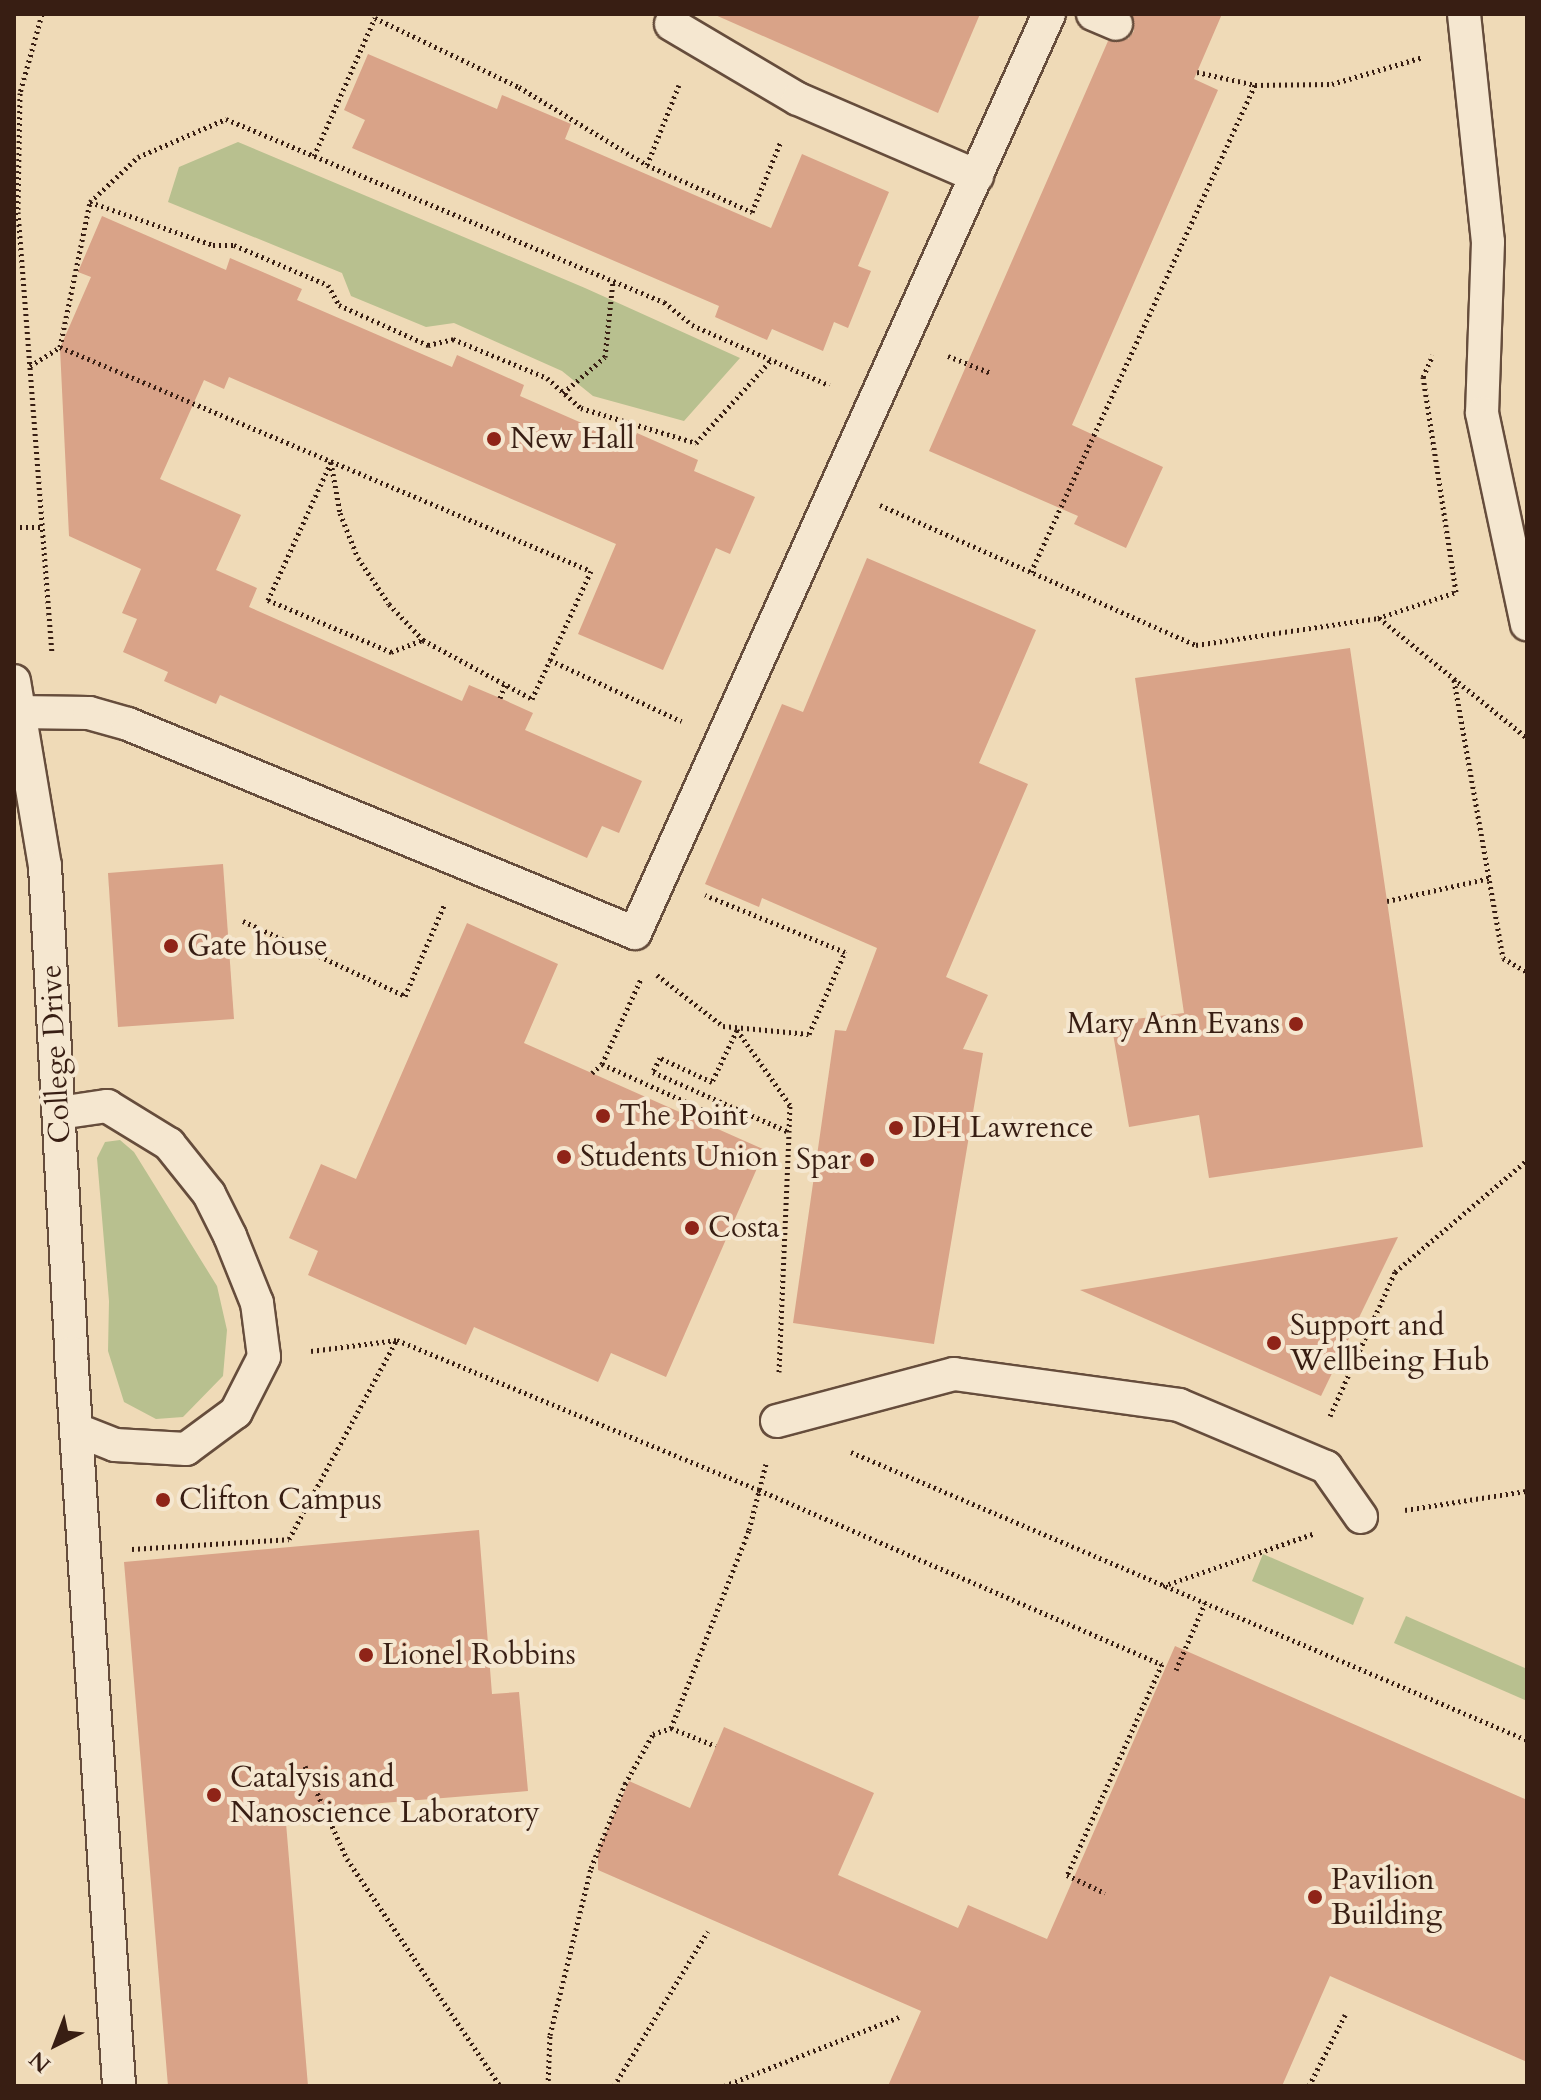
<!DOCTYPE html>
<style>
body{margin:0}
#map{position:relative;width:1541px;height:2100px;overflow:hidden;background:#efdab7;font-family:Cardo,serif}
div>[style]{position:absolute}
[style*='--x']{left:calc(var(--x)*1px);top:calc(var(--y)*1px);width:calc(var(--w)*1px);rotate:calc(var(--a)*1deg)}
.green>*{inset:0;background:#b8c08f}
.building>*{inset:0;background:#d9a388}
.path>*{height:5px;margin-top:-2.5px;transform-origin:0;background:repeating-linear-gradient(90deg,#381e13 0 2px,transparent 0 6px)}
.roads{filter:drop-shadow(2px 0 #664d3c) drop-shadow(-2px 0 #664d3c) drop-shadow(0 2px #664d3c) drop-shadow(0 -2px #664d3c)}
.lane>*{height:32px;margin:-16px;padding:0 16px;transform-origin:16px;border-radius:16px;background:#f5e7d0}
.dots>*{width:22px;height:22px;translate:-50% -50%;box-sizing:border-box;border:4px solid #f5e7d0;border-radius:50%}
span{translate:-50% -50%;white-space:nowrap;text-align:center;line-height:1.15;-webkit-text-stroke:8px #f5e7d0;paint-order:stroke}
.poi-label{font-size:30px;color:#381e13}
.left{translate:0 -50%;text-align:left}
.right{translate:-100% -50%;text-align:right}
.street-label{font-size:30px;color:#381e13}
.frame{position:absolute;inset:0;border:16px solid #381e13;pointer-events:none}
.north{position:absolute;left:16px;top:2004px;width:80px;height:80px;-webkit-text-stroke:6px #f5e7d0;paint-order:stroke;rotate:222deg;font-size:22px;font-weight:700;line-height:32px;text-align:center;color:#381e13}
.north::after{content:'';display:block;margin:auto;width:28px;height:36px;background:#381e13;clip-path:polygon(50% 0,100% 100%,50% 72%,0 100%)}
</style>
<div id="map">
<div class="green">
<div style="clip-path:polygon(238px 142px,585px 288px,740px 358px,684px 421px,593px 396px,562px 371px,454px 323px,426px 327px,351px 296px,342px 273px,168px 202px,179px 167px)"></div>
<div style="clip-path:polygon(120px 1140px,134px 1152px,217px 1286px,227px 1330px,223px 1376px,183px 1417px,156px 1419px,124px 1402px,108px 1351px,109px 1301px,97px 1158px,105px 1142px)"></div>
<div style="clip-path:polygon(1263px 1554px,1364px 1598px,1353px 1625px,1252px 1581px)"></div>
<div style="clip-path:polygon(1406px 1616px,1527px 1669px,1527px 1701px,1394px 1643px)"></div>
</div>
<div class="building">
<div style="clip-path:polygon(713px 14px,980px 14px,938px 113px)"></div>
<div style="clip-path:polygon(1132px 14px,1222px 14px,1194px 79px,1218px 90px,1072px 425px,1163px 467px,1126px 548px,1074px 524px,1078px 516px,929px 451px,1108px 41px,1128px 39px,1134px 31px)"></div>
<div style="clip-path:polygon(368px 54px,497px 109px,502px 95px,571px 124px,565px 139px,771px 228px,802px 154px,889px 192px,858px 266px,871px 271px,848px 328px,834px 322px,823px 351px,772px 329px,767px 340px,715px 317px,719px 306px,352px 148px,365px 120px,344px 110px)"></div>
<div style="clip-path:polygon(102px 216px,226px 270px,230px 258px,302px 289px,297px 300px,452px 367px,457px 355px,524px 385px,520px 396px,632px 445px,637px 433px,698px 460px,694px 471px,755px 497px,730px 554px,716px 548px,663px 670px,578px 634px,616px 544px,229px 377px,224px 389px,204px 380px,160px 479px,241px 515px,216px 570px,257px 588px,249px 607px,462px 701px,469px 685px,500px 698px,533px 713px,525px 730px,642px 781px,619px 833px,602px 826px,587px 858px,220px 695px,216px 704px,164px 681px,168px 672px,123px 652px,137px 619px,122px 613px,141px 569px,69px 536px,60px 348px,91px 277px,78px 272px)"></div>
<div style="clip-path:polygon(867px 558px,1036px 630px,979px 763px,1028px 784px,946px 977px,988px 995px,963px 1049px,983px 1053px,934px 1344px,793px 1323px,835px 1030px,846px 1031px,877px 948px,762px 898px,759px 907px,705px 884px,782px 704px,803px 712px)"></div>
<div style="clip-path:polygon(1350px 648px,1423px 1147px,1209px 1178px,1199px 1115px,1129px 1127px,1111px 1022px,1184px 1013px,1135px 678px)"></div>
<div style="clip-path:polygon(223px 864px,234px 1019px,118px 1027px,108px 873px)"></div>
<div style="clip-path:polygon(467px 923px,558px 964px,524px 1043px,765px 1150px,666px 1377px,611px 1353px,598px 1382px,474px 1327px,466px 1345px,308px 1275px,318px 1251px,289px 1238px,321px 1164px,356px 1179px)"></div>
<div style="clip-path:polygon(1398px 1237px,1321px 1396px,1080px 1290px)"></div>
<div style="clip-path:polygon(479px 1530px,492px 1694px,519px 1692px,528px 1791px,285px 1811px,308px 2086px,168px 2086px,124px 1562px)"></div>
<div style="clip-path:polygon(1175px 1646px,1527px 1800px,1527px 2062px,1330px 1976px,1282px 2086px,888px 2086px,921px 2011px,598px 1870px,598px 1851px,629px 1781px,690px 1808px,724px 1727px,874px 1793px,838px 1875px,958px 1928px,968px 1905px,1047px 1939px)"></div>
</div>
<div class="path">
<div style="--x:42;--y:14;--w:82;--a:105.6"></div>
<div style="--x:20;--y:93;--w:119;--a:91"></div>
<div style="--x:18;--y:212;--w:442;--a:85.6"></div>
<div style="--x:1197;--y:72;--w:59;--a:12.6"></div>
<div style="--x:1255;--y:85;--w:77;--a:-0.7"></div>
<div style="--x:1332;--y:84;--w:95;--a:-16.5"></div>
<div style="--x:314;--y:156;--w:151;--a:-66.2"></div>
<div style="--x:375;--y:18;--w:160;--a:25.6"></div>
<div style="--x:519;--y:87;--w:150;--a:31.4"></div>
<div style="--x:647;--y:165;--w:115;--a:24.1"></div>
<div style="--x:752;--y:212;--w:77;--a:-67.8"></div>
<div style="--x:647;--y:165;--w:86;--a:-68.2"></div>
<div style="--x:90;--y:202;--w:130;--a:19.3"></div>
<div style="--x:213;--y:245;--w:21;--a:0"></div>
<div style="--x:234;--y:245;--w:102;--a:23.1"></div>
<div style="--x:328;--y:285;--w:23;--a:61"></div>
<div style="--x:339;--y:305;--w:98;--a:24.2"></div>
<div style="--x:428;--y:345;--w:26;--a:-13"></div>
<div style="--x:453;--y:339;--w:102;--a:22.5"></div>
<div style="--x:547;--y:378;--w:45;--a:41.4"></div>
<div style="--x:581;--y:408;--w:120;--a:16.9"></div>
<div style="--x:696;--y:443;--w:110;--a:-47.9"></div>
<div style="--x:60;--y:347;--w:576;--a:22.87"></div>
<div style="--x:591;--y:571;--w:98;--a:114.7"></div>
<div style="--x:550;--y:660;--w:145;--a:25"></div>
<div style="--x:948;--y:356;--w:46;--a:21.6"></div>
<div style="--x:30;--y:366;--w:36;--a:-32"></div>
<div style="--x:60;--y:347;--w:148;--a:-78.3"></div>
<div style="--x:90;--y:202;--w:66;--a:-43.2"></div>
<div style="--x:138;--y:157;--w:96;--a:-23.4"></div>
<div style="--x:226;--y:119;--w:475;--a:22.7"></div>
<div style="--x:664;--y:302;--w:36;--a:39"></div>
<div style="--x:692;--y:325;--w:150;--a:23.7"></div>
<div style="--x:563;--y:393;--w:55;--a:-40.6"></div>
<div style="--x:605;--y:357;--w:76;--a:-84"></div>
<div style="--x:331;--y:462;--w:52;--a:80"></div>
<div style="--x:340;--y:513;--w:48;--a:68.2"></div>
<div style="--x:358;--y:558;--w:55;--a:56"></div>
<div style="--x:389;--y:604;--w:50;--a:46.6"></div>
<div style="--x:423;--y:640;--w:124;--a:28.4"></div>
<div style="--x:532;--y:699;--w:43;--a:-65.2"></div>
<div style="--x:331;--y:462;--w:152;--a:114.5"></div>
<div style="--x:268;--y:600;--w:134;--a:22.9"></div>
<div style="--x:391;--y:652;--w:34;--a:-21"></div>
<div style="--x:880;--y:505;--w:346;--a:23.9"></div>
<div style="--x:1196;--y:645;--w:184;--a:-8.4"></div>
<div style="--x:1378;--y:618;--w:82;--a:-18.4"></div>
<div style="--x:1456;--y:592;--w:218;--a:-98.7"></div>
<div style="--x:1423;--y:377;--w:24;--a:-66"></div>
<div style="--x:14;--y:527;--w:30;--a:0"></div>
<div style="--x:1031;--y:572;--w:536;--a:-65.3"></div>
<div style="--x:1379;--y:618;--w:191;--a:39"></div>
<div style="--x:1454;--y:680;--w:282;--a:80"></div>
<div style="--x:1503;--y:958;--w:28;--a:30"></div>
<div style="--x:500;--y:698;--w:14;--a:-69"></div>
<div style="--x:1387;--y:901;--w:106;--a:-12.6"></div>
<div style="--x:243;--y:921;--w:179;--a:24.8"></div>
<div style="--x:405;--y:996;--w:101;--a:-66.7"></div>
<div style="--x:657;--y:975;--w:83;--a:37.7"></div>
<div style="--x:723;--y:1026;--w:86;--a:5.3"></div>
<div style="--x:809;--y:1034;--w:90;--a:-66.3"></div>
<div style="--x:845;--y:952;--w:151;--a:-157.8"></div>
<div style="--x:602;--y:1064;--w:138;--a:24.3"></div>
<div style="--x:728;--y:1121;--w:21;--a:-19"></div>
<div style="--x:592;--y:1073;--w:13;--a:-42"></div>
<div style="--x:602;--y:1064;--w:94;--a:-65.4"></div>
<div style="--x:311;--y:1351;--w:87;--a:-7.3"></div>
<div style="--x:397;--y:1340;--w:392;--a:22.5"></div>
<div style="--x:759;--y:1490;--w:439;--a:23.4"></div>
<div style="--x:1162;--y:1664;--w:231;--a:114.2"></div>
<div style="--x:1067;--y:1875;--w:42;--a:25.3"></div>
<div style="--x:779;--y:1372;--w:240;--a:-87.6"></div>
<div style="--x:789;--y:1132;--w:27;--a:-88"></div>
<div style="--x:790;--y:1105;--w:92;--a:-125.2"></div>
<div style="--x:737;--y:1030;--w:58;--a:115.7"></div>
<div style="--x:712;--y:1082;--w:57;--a:-155.2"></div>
<div style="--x:660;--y:1058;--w:16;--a:117"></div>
<div style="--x:653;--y:1072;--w:149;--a:23.8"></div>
<div style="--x:1330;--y:1416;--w:158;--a:-65.7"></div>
<div style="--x:1395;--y:1272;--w:173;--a:-40.3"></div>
<div style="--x:851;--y:1452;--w:735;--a:23.08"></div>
<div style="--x:1405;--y:1510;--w:123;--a:-8.9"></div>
<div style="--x:132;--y:1549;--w:157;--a:-3.6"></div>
<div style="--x:289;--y:1539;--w:225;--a:-61.6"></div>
<div style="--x:1163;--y:1586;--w:161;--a:-19.2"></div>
<div style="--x:1176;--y:1670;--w:73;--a:-66.6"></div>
<div style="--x:671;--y:1728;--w:48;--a:21.8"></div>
<div style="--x:305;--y:1766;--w:102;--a:65.7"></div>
<div style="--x:347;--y:1859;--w:274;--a:56"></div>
<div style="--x:548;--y:2086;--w:51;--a:-87.8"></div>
<div style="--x:550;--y:2035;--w:172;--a:-76.2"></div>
<div style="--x:591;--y:1868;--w:91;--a:-68"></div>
<div style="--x:625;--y:1784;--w:57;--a:-60.8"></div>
<div style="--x:653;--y:1734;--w:19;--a:-18"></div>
<div style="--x:671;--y:1728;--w:213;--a:-68.5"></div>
<div style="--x:749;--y:1530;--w:68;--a:-75.6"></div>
<div style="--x:614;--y:2086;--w:181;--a:-58.8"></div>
<div style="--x:724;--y:2086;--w:191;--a:-21.5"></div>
<div style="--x:1309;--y:2086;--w:80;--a:-63.1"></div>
<div style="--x:1489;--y:2086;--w:5;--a:-68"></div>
</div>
<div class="roads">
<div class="lane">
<div style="--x:1093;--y:14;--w:25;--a:23"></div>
<div style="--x:1464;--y:14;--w:229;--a:84"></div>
<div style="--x:1488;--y:242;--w:171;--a:92"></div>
<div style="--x:1482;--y:413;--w:216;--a:78"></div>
<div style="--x:671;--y:24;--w:147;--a:30.6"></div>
<div style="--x:798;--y:99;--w:195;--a:23.3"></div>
<div style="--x:14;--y:681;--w:188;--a:80.5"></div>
<div style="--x:45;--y:866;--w:488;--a:86.9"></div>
<div style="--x:71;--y:1353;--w:735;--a:86.25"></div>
<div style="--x:17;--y:712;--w:72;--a:0.8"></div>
<div style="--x:89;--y:713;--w:41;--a:15.8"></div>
<div style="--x:128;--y:724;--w:548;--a:22.4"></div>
<div style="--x:635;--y:933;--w:1008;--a:-65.75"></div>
<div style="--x:59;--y:1113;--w:49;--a:-8.3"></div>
<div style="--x:107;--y:1106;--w:73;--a:31.5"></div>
<div style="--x:169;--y:1144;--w:64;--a:51.3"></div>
<div style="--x:209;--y:1194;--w:47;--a:63.4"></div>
<div style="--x:230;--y:1236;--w:72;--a:68.1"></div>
<div style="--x:257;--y:1303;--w:54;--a:82.6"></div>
<div style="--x:264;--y:1357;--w:62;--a:117"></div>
<div style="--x:236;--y:1412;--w:62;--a:143.5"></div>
<div style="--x:186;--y:1449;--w:71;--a:-176.8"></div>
<div style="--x:115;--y:1445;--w:41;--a:-158.5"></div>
<div style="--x:777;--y:1421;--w:183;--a:-14.9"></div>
<div style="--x:954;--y:1374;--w:227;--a:7.8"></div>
<div style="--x:1179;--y:1405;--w:160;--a:22.9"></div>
<div style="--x:1326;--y:1467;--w:61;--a:55"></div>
</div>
</div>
<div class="dots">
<div style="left:494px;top:439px;background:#8f2418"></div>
<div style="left:171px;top:946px;background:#8f2418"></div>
<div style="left:1296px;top:1024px;background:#8f2418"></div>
<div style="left:603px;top:1116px;background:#8f2418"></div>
<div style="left:896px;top:1128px;background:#8f2418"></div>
<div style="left:564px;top:1157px;background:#8f2418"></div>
<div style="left:867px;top:1160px;background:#8f2418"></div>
<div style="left:692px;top:1228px;background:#8f2418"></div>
<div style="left:1274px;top:1343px;background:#8f2418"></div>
<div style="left:163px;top:1500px;background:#8f2418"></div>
<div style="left:366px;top:1655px;background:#8f2418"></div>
<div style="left:214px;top:1795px;background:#8f2418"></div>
<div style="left:1315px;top:1897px;background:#8f2418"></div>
</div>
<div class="poi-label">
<span class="left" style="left:510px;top:439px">New Hall</span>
<span class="left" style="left:187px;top:946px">Gate house</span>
<span class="right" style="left:1280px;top:1024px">Mary Ann Evans</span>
<span class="left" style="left:619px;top:1116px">The Point</span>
<span class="left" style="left:912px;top:1128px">DH Lawrence</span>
<span class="left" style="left:580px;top:1157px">Students Union</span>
<span class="right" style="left:851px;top:1160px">Spar</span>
<span class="left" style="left:708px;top:1228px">Costa</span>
<span class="left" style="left:1290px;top:1343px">Support and<br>Wellbeing Hub</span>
<span class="left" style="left:179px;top:1500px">Clifton Campus</span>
<span class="left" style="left:382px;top:1655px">Lionel Robbins</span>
<span class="left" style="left:230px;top:1795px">Catalysis and<br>Nanoscience Laboratory</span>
<span class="left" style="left:1331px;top:1897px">Pavilion<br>Building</span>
</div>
<div class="street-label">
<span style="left:56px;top:1054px;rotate:-93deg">College Drive</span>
</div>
<div class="frame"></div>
<div class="north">N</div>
</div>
